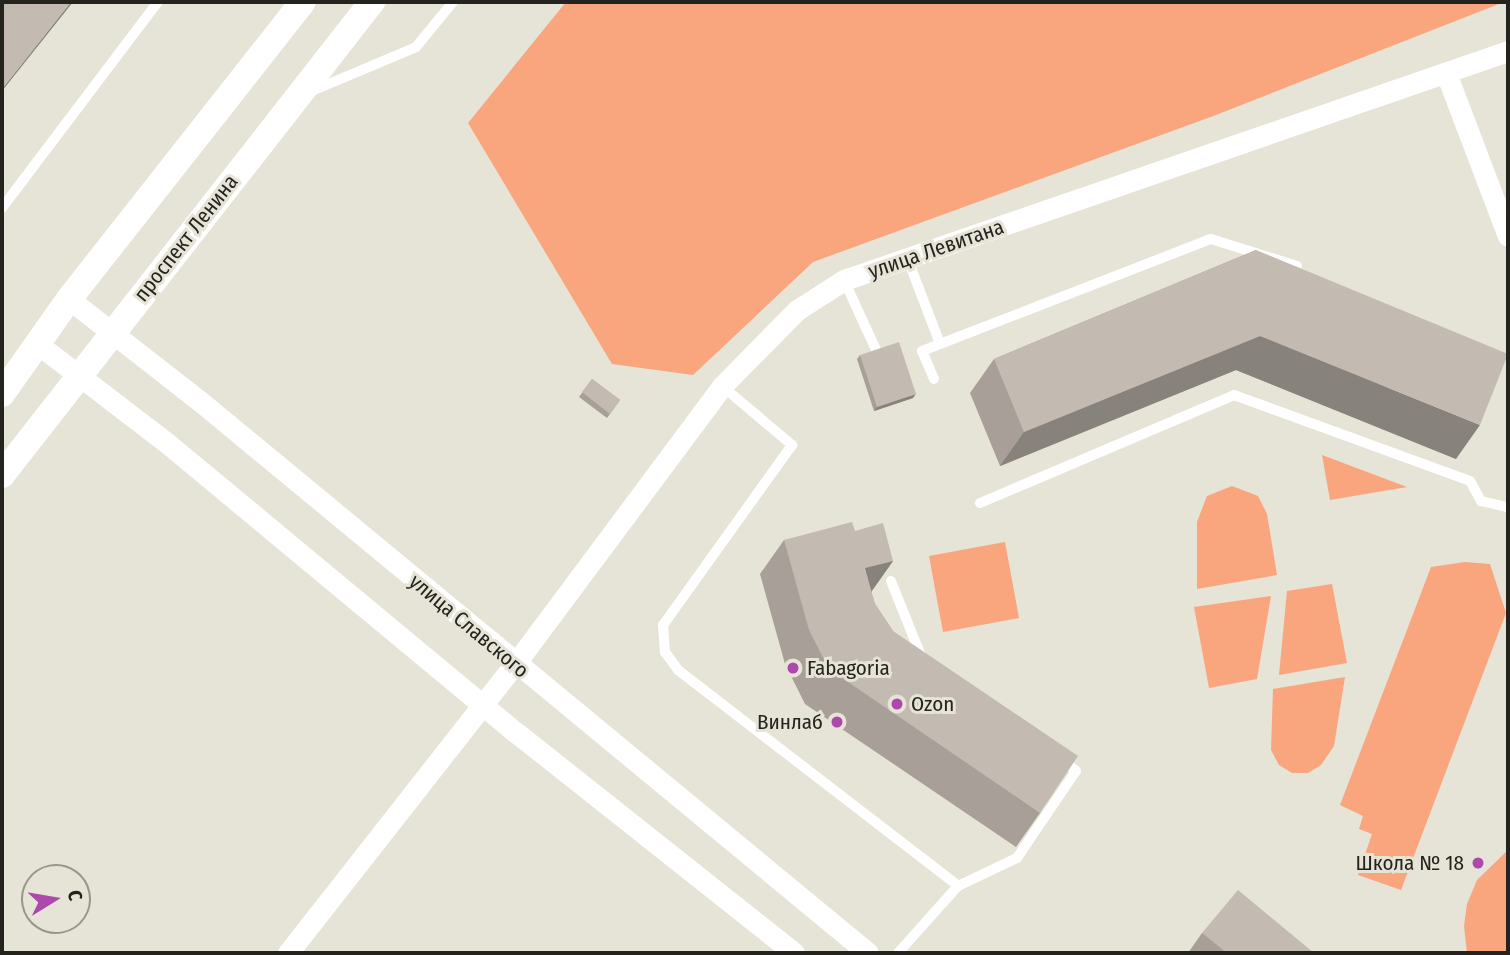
<!DOCTYPE html>
<meta charset="utf-8">
<style>
body{margin:0}
#map{position:relative;width:1510px;height:955px;overflow:hidden;background:#e6e3d7;font-family:"Fira Sans Condensed",sans-serif}
div>[style]{position:absolute}
[style*='--x']{left:calc(var(--x)*1px);top:calc(var(--y)*1px);width:calc(var(--w)*1px);rotate:calc(var(--a)*1deg)}
.green>*{inset:0;background:#f9a57e}
.service>*{height:10px;margin:-5px;padding:0 5px;transform-origin:5px;border-radius:5px;background:#fff}
.minor>*{height:21px;margin:-10.5px;padding:0 10.5px;transform-origin:10.5px;border-radius:10.5px;background:#fff}
.tertiary>*{height:26px;margin:-13px;padding:0 13px;transform-origin:13px;border-radius:13px;background:#fff}
.wall>*{inset:0;background:#a8a098}
.shaded-wall>*{inset:0;background:#88827c}
.building>*{inset:0;background:#c3bab1}
.dots>*{width:19px;height:19px;translate:-50% -50%;box-sizing:border-box;border:4px solid #e6e3d7;border-radius:50%}
span{translate:-50% -50%;white-space:nowrap;text-align:center;line-height:1.15;-webkit-text-stroke:6px #e6e3d7;paint-order:stroke}
.street-label{font-size:21px;color:#24231e}
.poi-label{font-size:21px;color:#24231e}
.left{translate:0 -50%;text-align:left}
.right{translate:-100% -50%;text-align:right}
.frame{position:absolute;inset:0;border:4px solid #24231e;pointer-events:none}
.north{position:absolute;left:21px;top:864px;width:70px;height:70px;box-sizing:border-box;background:#e6e3d7;border:2px solid #98968d;border-radius:50%;rotate:79deg;font-size:19px;font-weight:700;line-height:28px;text-align:center;color:#24231e}
.north::after{content:'';display:block;margin:auto;width:24px;height:32px;background:#ad48ad;clip-path:polygon(50% 0,100% 100%,50% 72%,0 100%)}
</style>
<div id="map">
<div class="green">
<div style="clip-path:polygon(566px 2px,1504px 2px,1216px 115px,813px 262px,693px 375px,612px 364px,468px 123px)"></div>
<div style="clip-path:polygon(1322px 455px,1407px 487px,1330px 500px)"></div>
<div style="clip-path:polygon(1232px 486px,1258px 496px,1267px 514px,1277px 575px,1197px 589px,1197px 522px,1207px 496px)"></div>
<div style="clip-path:polygon(1005px 542px,1019px 618px,943px 632px,929px 556px)"></div>
<div style="clip-path:polygon(1465px 562px,1490px 564px,1506px 613px,1401px 890px,1358px 875px,1372px 834px,1359px 829px,1363px 816px,1340px 805px,1431px 567px)"></div>
<div style="clip-path:polygon(1332px 584px,1347px 663px,1279px 675px,1287px 591px)"></div>
<div style="clip-path:polygon(1271px 596px,1257px 679px,1209px 688px,1194px 607px)"></div>
<div style="clip-path:polygon(1345px 677px,1334px 746px,1321px 765px,1308px 773px,1292px 773px,1279px 765px,1271px 750px,1273px 689px)"></div>
<div style="clip-path:polygon(1508px 850px,1508px 953px,1467px 953px,1464px 926px,1467px 904px,1477px 880px)"></div>
</div>
<div class="service">
<div style="--x:312;--y:91;--w:113;--a:-22.9"></div>
<div style="--x:416;--y:47;--w:58;--a:-50.6"></div>
<div style="--x:2;--y:208;--w:258;--a:-52.9"></div>
<div style="--x:908;--y:260;--w:90;--a:69.1"></div>
<div style="--x:940;--y:344;--w:291;--a:-21.2"></div>
<div style="--x:1211;--y:239;--w:90;--a:17.4"></div>
<div style="--x:844;--y:280;--w:79;--a:65.4"></div>
<div style="--x:934;--y:379;--w:30;--a:-113"></div>
<div style="--x:922;--y:351;--w:19;--a:-21"></div>
<div style="--x:722;--y:386;--w:92;--a:40.1"></div>
<div style="--x:792;--y:445;--w:221;--a:125.6"></div>
<div style="--x:663;--y:625;--w:27;--a:86"></div>
<div style="--x:665;--y:652;--w:22;--a:54"></div>
<div style="--x:678;--y:670;--w:354;--a:37.6"></div>
<div style="--x:980;--y:503;--w:276;--a:-23"></div>
<div style="--x:1234;--y:395;--w:251;--a:20"></div>
<div style="--x:1470;--y:481;--w:23;--a:61"></div>
<div style="--x:1481;--y:501;--w:28;--a:13"></div>
<div style="--x:891;--y:581;--w:81;--a:68.2"></div>
<div style="--x:898;--y:953;--w:90;--a:-48.2"></div>
<div style="--x:958;--y:886;--w:65;--a:-25.4"></div>
<div style="--x:1017;--y:858;--w:105;--a:-55.9"></div>
<div style="--x:1076;--y:771;--w:19;--a:-141"></div>
</div>
<div class="minor">
<div style="--x:1446;--y:73;--w:174;--a:69.2"></div>
<div style="--x:69;--y:299;--w:167;--a:38"></div>
<div style="--x:201;--y:402;--w:865;--a:39.56"></div>
<div style="--x:39;--y:345;--w:161;--a:37.4"></div>
<div style="--x:167;--y:443;--w:456;--a:39.7"></div>
<div style="--x:518;--y:734;--w:352;--a:38.4"></div>
<div style="--x:288;--y:953;--w:367;--a:-51.9"></div>
<div style="--x:515;--y:664;--w:347;--a:-53.3"></div>
<div style="--x:722;--y:386;--w:107;--a:-45.4"></div>
<div style="--x:797;--y:310;--w:56;--a:-32.6"></div>
<div style="--x:844;--y:280;--w:702;--a:-19.03"></div>
</div>
<div class="tertiary">
<div style="--x:2;--y:394;--w:116;--a:-54.8"></div>
<div style="--x:69;--y:299;--w:378;--a:-51.8"></div>
<div style="--x:2;--y:475;--w:601;--a:-51.97"></div>
</div>
<div class="wall">
<div style="clip-path:polygon(1256px 250px,1456px 459px,1236px 370px,1000px 466px,970px 393px,994px 359px)"></div>
<div style="clip-path:polygon(860px 355px,913px 398px,874px 411px,857px 359px)"></div>
<div style="clip-path:polygon(592px 379px,620px 400px,607px 418px,579px 397px)"></div>
<div style="clip-path:polygon(855px 531px,893px 561px,871px 592px,875px 604px,893px 631px,1040px 813px,1016px 847px,805px 704px,785px 664px,760px 574px,784px 540px)"></div>
<div style="clip-path:polygon(1202px 933px,1314px 953px,1188px 953px)"></div>
</div>
<div class="shaded-wall">
<div style="clip-path:polygon(71px 2px,73px 2px,2px 91px,2px 89px)"></div>
<div style="clip-path:polygon(1260px 336px,1480px 425px,1456px 459px,1236px 370px,1000px 466px,1024px 432px)"></div>
<div style="clip-path:polygon(916px 394px,913px 398px,874px 411px,877px 407px)"></div>
<div style="clip-path:polygon(893px 561px,869px 595px,865px 568px)"></div>
</div>
<div class="building">
<div style="clip-path:polygon(2px 2px,71px 2px,2px 89px)"></div>
<div style="clip-path:polygon(1256px 250px,1508px 354px,1480px 425px,1260px 336px,1024px 432px,994px 359px)"></div>
<div style="clip-path:polygon(899px 342px,916px 394px,877px 407px,860px 355px)"></div>
<div style="clip-path:polygon(592px 379px,620px 400px,610px 414px,582px 392px)"></div>
<div style="clip-path:polygon(852px 522px,855px 531px,883px 523px,893px 561px,865px 568px,875px 604px,893px 631px,1078px 756px,1040px 813px,829px 669px,809px 630px,784px 540px)"></div>
<div style="clip-path:polygon(1238px 890px,1314px 953px,1227px 953px,1202px 933px)"></div>
</div>
<div class="dots">
<div style="left:793px;top:668px;background:#ad48ad"></div>
<div style="left:897px;top:704px;background:#ad48ad"></div>
<div style="left:837px;top:722px;background:#ad48ad"></div>
<div style="left:1478px;top:863px;background:#ad48ad"></div>
</div>
<div class="street-label">
<span style="left:186px;top:238px;rotate:-52deg">проспект Ленина</span>
<span style="left:936px;top:249px;rotate:-19deg">улица Левитана</span>
<span style="left:469px;top:626px;rotate:40deg">улица Славского</span>
</div>
<div class="poi-label">
<span class="left" style="left:807px;top:668px">Fabagoria</span>
<span class="left" style="left:911px;top:704px">Ozon</span>
<span class="right" style="left:823px;top:722px">Винлаб</span>
<span class="right" style="left:1464px;top:863px">Школа № 18</span>
</div>
<div class="frame"></div>
<div class="north">С</div>
</div>
